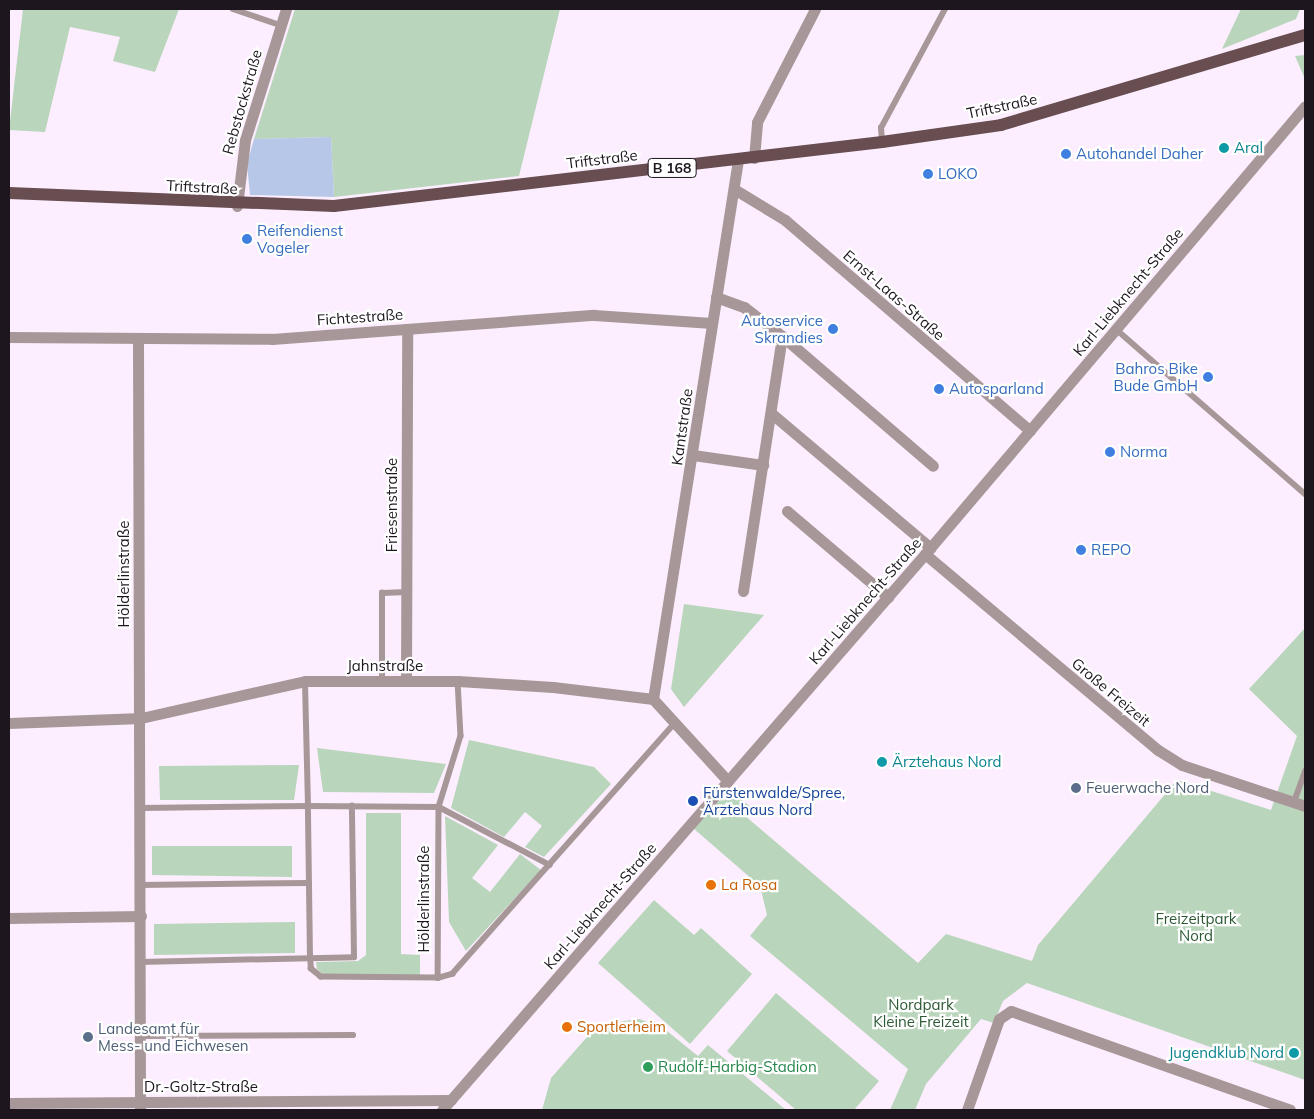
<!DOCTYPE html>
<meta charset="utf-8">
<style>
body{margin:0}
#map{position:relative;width:1314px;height:1119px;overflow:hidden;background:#fceefe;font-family:Mulish,sans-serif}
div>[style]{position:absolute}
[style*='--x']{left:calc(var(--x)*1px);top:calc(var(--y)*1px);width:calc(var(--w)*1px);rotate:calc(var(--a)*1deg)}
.green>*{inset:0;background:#b9d5bb}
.water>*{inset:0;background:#b7c7e8}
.service>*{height:5.5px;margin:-2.75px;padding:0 2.75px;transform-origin:2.75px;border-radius:2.75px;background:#a89799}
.minor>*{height:11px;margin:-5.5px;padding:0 5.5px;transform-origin:5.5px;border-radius:5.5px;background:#a89799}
.primary>*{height:12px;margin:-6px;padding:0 6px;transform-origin:6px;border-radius:6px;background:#684d51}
.dots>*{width:14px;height:14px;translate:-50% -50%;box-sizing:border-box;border:2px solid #fff;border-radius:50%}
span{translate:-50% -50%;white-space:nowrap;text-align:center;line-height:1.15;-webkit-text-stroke:4.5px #fff;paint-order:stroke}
.shield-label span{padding:1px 4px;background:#fff;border:1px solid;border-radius:4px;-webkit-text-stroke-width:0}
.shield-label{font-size:14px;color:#1d161f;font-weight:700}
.street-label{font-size:15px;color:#1d161f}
.culture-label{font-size:15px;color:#0d838f}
.left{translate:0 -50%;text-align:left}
.right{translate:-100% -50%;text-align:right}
.shop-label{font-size:15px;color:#366cbe}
.service-label{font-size:15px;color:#4e5e75}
.transit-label{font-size:15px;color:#164399}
.food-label{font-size:15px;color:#c56008}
.park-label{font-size:15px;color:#2d5934}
.leisure-label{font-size:15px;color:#27864d}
.frame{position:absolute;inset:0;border:10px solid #1d161f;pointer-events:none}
</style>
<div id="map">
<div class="green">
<div style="clip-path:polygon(23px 9px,179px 9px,155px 72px,113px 61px,120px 37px,70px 27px,45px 132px,9px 130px)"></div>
<div style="clip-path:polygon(295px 9px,560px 9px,519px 176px,334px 197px,331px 137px,254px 139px)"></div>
<div style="clip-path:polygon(1241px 9px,1300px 9px,1296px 19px,1222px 49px)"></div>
<div style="clip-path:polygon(1305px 55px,1305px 79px,1295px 56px)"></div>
<div style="clip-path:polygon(684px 604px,764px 615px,684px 707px,671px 689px)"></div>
<div style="clip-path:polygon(1305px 628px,1305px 1080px,1027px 983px,1003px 1001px,994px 1023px,981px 1019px,926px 1084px,915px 1110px,890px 1110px,908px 1069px,750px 936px,767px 915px,760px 886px,693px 828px,729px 790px,751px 807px,744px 815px,918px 963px,946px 934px,1032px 961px,1038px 945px,1177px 780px,1271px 810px,1297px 736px,1249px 689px)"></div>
<div style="clip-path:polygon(469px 740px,594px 767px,611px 784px,544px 857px,525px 847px,542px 826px,525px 812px,504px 837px,451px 808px)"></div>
<div style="clip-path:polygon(317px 748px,446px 764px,434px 793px,323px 792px)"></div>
<div style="clip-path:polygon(299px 765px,294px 800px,160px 800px,159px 766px)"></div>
<div style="clip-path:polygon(366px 813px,401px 813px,401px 954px,420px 955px,420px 976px,324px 975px,317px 969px,316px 962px,358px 961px,366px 955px)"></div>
<div style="clip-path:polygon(445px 816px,498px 845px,472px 878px,490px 892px,520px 854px,541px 870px,466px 951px,449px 922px)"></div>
<div style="clip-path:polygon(152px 846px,292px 846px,292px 877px,152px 875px)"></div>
<div style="clip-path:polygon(654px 900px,694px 935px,701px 928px,752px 974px,690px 1044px,598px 963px)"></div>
<div style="clip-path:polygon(295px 922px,295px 953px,154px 955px,154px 924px)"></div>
<div style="clip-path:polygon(776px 993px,879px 1081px,854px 1110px,796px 1110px,727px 1051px)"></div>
<div style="clip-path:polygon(639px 1019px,662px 1027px,698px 1056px,708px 1045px,786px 1110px,542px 1110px,551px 1078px,587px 1037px,611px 1023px)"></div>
</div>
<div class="water">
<div style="clip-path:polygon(331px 137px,334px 197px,250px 195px,247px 164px,254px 139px)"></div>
</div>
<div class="service">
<div style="--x:233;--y:9;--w:50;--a:18.8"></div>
<div style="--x:882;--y:142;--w:14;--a:-94"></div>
<div style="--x:881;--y:128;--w:135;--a:-61.7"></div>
<div style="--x:1116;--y:329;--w:251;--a:41.1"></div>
<div style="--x:382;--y:680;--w:87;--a:-90"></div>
<div style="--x:382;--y:593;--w:25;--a:-2"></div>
<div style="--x:458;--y:681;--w:55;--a:86.9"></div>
<div style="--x:461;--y:736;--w:74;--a:107.2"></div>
<div style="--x:439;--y:807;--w:125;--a:27.6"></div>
<div style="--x:1294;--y:802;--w:33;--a:-70"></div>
<div style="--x:141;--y:808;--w:167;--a:-0.7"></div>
<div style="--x:308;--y:806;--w:131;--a:0.4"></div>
<div style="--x:439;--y:807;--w:171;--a:90.3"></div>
<div style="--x:438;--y:978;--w:117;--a:-179.5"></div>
<div style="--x:321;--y:977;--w:13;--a:-141"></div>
<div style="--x:311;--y:969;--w:11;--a:-95"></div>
<div style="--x:310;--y:958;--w:152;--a:-90.8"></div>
<div style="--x:308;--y:806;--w:125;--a:-91.4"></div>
<div style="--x:141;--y:885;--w:168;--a:-0.7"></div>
<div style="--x:140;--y:962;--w:214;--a:-1.3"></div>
<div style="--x:354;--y:957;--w:151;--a:-90.8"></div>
<div style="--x:438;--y:978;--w:15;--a:-16"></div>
<div style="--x:452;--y:974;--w:337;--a:-48.4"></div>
<div style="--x:140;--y:1036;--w:213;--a:-0.3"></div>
</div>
<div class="minor">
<div style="--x:754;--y:158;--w:36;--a:-85"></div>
<div style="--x:757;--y:122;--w:127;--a:-62.8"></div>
<div style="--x:734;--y:189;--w:60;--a:31.3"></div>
<div style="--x:785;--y:220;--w:323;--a:40.7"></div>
<div style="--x:237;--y:206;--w:66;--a:-83.1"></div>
<div style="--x:245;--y:140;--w:137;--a:-72.6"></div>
<div style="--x:716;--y:297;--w:30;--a:20"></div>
<div style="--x:744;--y:307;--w:48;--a:37.3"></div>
<div style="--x:782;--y:336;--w:199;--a:40.7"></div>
<div style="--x:9;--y:337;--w:263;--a:0.4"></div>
<div style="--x:272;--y:339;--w:323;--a:-4.3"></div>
<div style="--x:594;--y:315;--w:118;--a:3.9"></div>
<div style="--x:138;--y:340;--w:770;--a:89.85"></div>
<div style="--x:771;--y:413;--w:209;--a:40.2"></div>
<div style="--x:693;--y:455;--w:71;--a:8.1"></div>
<div style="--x:787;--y:511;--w:133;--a:40.4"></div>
<div style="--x:925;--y:554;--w:304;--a:40.1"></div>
<div style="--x:1158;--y:750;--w:28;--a:32"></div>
<div style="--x:1182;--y:765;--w:130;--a:18.4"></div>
<div style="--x:743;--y:591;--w:258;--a:-81.3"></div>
<div style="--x:406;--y:681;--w:352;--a:-89.8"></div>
<div style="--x:653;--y:699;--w:546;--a:-81.04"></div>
<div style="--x:9;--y:723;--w:132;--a:-2.2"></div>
<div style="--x:141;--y:718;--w:168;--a:-12.7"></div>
<div style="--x:305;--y:681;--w:153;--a:0"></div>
<div style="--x:458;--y:681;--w:95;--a:3.6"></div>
<div style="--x:553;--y:687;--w:101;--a:6.8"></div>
<div style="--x:653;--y:699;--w:111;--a:47.6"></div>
<div style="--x:9;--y:918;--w:132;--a:-0.9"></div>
<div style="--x:9;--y:1103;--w:442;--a:-0.4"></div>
<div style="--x:442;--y:1110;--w:736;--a:-49.02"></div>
<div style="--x:925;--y:554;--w:587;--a:-49.69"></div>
<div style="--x:967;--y:1110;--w:96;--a:-70.6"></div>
<div style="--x:999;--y:1019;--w:14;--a:-34"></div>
<div style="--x:1011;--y:1011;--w:296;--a:19.5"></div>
</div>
<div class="primary">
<div style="--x:9;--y:193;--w:325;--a:2.3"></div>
<div style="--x:334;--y:206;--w:552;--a:-6.66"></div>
<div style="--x:882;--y:142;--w:120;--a:-8.1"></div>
<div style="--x:1001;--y:125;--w:317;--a:-16.5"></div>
</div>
<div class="dots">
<div style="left:1224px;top:148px;background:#0f9aa8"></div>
<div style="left:1066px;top:154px;background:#3f7fe0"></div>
<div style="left:928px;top:174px;background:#3f7fe0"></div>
<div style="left:247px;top:239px;background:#3f7fe0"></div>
<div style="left:833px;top:329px;background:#3f7fe0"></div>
<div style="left:1208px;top:377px;background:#3f7fe0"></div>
<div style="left:939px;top:389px;background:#3f7fe0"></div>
<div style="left:1110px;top:452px;background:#3f7fe0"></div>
<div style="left:1081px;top:550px;background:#3f7fe0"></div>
<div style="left:882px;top:762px;background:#0f9aa8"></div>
<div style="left:1076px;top:788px;background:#5c6f8a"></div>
<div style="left:693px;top:801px;background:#1a4fb4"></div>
<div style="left:711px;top:885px;background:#e8710a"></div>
<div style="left:567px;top:1027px;background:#e8710a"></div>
<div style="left:88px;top:1037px;background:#5c6f8a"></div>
<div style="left:1294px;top:1053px;background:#0f9aa8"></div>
<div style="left:648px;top:1067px;background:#2e9e5b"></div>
</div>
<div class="shield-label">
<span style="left:672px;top:168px">B 168</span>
</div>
<div class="street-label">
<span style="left:242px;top:102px;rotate:-74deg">Rebstockstraße</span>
<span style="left:1002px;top:106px;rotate:-12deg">Triftstraße</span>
<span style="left:602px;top:159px;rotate:-7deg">Triftstraße</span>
<span style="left:202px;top:187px;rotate:3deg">Triftstraße</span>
<span style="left:1128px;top:292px;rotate:-50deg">Karl-Liebknecht-Straße</span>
<span style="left:894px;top:295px;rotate:41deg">Ernst-Laas-Straße</span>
<span style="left:360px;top:317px;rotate:-4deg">Fichtestraße</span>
<span style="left:682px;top:427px;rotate:-82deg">Kantstraße</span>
<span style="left:392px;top:505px;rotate:-90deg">Friesenstraße</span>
<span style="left:124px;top:574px;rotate:-90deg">Hölderlinstraße</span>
<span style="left:865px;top:601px;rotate:-49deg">Karl-Liebknecht-Straße</span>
<span style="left:385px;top:666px">Jahnstraße</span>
<span style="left:1111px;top:692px;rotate:40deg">Große Freizeit</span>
<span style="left:424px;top:899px;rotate:-90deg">Hölderlinstraße</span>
<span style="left:600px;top:906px;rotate:-49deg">Karl-Liebknecht-Straße</span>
<span style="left:201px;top:1087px">Dr.-Goltz-Straße</span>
</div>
<div class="culture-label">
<span class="left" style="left:1234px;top:148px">Aral</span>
<span class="left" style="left:892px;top:762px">Ärztehaus Nord</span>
<span class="right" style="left:1284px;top:1053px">Jugendklub Nord</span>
</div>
<div class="shop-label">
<span class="left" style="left:1076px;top:154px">Autohandel Daher</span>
<span class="left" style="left:938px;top:174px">LOKO</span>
<span class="left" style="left:257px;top:239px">Reifendienst<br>Vogeler</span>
<span class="right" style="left:823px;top:329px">Autoservice<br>Skrandies</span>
<span class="right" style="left:1198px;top:377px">Bahros Bike<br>Bude GmbH</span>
<span class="left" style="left:949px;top:389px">Autosparland</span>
<span class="left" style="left:1120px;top:452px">Norma</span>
<span class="left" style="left:1091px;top:550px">REPO</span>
</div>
<div class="service-label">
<span class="left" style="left:1086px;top:788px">Feuerwache Nord</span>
<span class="left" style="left:98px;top:1037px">Landesamt für<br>Mess- und Eichwesen</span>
</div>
<div class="transit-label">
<span class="left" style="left:703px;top:801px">Fürstenwalde/Spree,<br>Ärztehaus Nord</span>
</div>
<div class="food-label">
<span class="left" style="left:721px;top:885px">La Rosa</span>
<span class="left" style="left:577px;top:1027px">Sportlerheim</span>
</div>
<div class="park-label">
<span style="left:1196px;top:927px">Freizeitpark<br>Nord</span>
<span style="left:921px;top:1013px">Nordpark<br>Kleine Freizeit</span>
</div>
<div class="leisure-label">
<span class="left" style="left:658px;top:1067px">Rudolf-Harbig-Stadion</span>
</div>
<div class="frame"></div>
</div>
